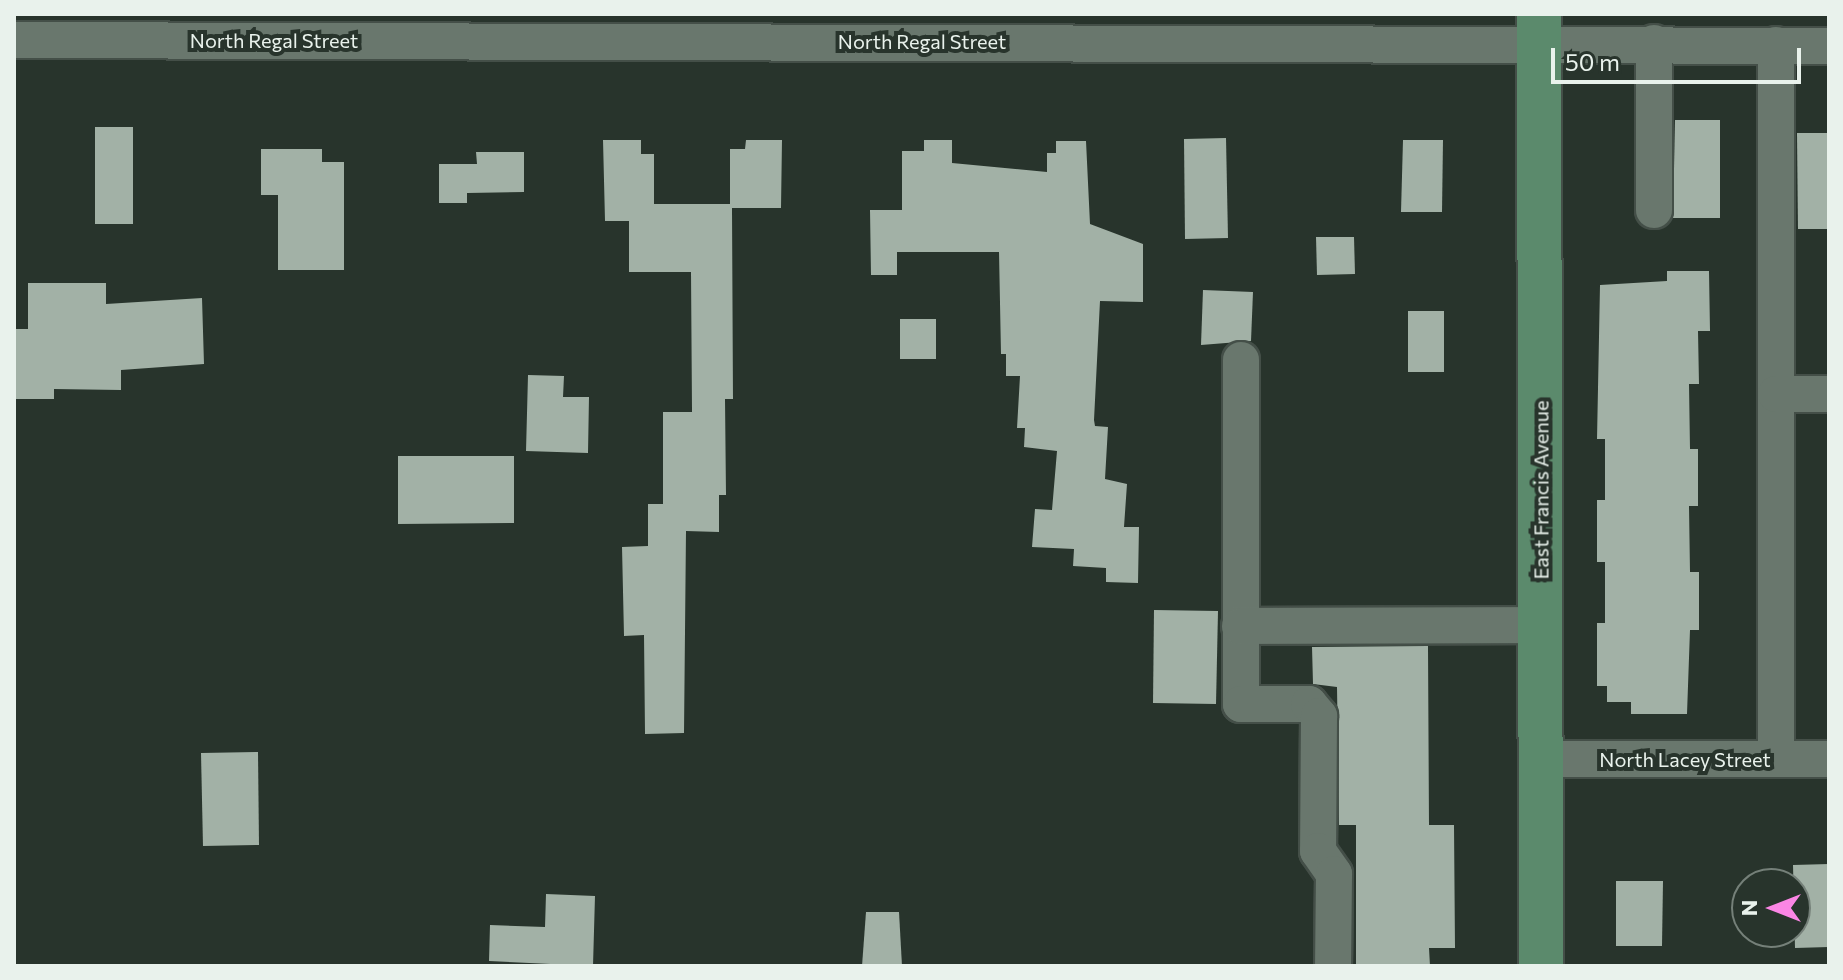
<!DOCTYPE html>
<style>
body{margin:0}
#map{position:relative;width:1843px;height:980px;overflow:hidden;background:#28342c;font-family:Commissioner,sans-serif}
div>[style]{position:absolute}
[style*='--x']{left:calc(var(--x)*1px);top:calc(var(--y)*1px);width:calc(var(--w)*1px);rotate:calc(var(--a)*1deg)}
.building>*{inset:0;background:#a2b1a6}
.roads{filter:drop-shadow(2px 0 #444f48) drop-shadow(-2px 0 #444f48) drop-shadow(0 2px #444f48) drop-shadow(0 -2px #444f48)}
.minor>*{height:36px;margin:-18px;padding:0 18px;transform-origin:18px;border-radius:18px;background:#69776d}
.major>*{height:44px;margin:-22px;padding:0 22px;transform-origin:22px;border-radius:22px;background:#5b8a6c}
span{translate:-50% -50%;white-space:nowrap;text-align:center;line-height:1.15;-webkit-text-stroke:8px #28342c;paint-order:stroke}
.street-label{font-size:20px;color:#e9f2ec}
.frame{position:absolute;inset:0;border:16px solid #e9f2ec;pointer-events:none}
.north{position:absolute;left:1731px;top:868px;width:80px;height:80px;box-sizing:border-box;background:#28342c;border:2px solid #758079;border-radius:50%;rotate:270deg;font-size:22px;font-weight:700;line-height:32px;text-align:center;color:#e9f2ec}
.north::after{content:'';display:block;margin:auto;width:28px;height:36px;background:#fb86e5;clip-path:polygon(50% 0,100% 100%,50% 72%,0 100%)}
.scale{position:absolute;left:1551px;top:48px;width:250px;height:36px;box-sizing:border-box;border:4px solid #e9f2ec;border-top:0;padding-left:10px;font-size:24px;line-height:28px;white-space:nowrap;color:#e9f2ec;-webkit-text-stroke:6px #28342c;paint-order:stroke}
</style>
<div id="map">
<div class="building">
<div style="clip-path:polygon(1675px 120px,1720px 120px,1720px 218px,1673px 218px)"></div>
<div style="clip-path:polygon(95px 127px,133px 127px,133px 224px,95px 224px)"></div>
<div style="clip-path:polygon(1797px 133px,1829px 133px,1829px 229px,1798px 229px)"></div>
<div style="clip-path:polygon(1226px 138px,1228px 238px,1185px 239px,1184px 139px)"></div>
<div style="clip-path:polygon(603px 140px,641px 140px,641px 154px,654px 154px,654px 204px,730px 204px,730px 149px,745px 149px,746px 140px,782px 140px,781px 208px,732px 208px,733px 399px,725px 399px,726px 495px,719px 495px,719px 532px,686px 531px,684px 733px,645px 734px,644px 635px,624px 636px,622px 547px,648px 546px,648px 504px,663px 504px,663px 412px,692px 412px,691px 272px,629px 272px,629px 221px,605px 221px)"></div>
<div style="clip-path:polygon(924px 140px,952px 140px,952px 163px,1047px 172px,1047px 153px,1056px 153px,1056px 141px,1086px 141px,1090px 224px,1143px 244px,1143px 302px,1100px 301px,1094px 420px,1095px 426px,1108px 427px,1105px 479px,1127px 484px,1124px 527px,1139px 527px,1138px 583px,1106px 582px,1106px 568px,1073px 566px,1074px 549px,1032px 547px,1035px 509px,1052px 510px,1057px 451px,1024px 447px,1025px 428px,1017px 428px,1020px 376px,1006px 376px,1006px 354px,1001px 354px,999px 252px,897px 252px,897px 275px,871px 275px,870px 210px,902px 210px,902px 151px,924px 151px)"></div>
<div style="clip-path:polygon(1403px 140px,1443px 140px,1442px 212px,1401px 212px)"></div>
<div style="clip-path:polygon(261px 149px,322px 149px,322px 162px,344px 162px,344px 270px,278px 270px,278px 195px,261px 195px)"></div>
<div style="clip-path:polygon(476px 152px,524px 152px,524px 192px,467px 193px,467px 203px,439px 203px,439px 164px,477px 164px)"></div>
<div style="clip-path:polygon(1316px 237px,1354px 237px,1355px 274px,1317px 275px)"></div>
<div style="clip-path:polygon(1667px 271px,1709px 271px,1710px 331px,1698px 331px,1699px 384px,1689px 384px,1690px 449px,1698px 449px,1698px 506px,1689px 506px,1690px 572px,1699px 572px,1699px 630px,1690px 630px,1687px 714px,1631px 714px,1631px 702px,1607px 702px,1607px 686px,1597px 686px,1597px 623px,1605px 623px,1605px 562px,1597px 562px,1597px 500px,1605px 500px,1605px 439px,1597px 439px,1600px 285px,1667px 281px)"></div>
<div style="clip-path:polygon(28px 283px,106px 283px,106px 304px,202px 298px,204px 364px,121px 370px,121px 390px,54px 389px,54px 399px,14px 399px,14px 329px,28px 329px)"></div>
<div style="clip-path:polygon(1203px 290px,1253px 292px,1251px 341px,1201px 345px)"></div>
<div style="clip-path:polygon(1408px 311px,1444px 311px,1444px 372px,1408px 372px)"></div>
<div style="clip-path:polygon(900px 319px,936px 319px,936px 359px,900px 359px)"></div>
<div style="clip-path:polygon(528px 375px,564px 376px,563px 397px,589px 397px,588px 453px,526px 451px)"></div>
<div style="clip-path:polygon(398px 456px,514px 456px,514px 523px,398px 524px)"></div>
<div style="clip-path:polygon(1154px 610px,1218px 611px,1216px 704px,1153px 703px)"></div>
<div style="clip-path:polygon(1428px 646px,1429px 825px,1454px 825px,1455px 948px,1429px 948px,1430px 966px,1356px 966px,1356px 825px,1339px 825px,1337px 687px,1313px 684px,1312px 647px)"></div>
<div style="clip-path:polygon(258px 752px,259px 845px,203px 846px,201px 753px)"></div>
<div style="clip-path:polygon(1829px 864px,1829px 947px,1795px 948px,1793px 865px)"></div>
<div style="clip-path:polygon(1616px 881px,1663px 881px,1662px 946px,1616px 946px)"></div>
<div style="clip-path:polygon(546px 894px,595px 896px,593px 966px,489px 961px,490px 925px,545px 927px)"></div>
<div style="clip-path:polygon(866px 912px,899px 912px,902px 966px,862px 966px)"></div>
</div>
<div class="roads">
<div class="minor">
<div style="--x:14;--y:40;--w:1815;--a:0.19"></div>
<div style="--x:1776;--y:45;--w:714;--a:90"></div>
<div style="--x:1654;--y:210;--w:167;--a:-90"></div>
<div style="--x:1241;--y:360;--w:344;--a:90"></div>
<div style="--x:1241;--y:704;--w:68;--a:0"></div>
<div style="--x:1309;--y:704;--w:16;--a:50"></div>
<div style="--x:1319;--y:716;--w:135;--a:90.4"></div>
<div style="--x:1318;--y:851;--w:28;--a:55"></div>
<div style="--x:1334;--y:874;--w:92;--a:90.6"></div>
<div style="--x:1776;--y:394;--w:53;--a:0"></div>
<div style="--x:1240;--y:626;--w:301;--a:-0.2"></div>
<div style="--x:1541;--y:759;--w:288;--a:0"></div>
</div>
<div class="major">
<div style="--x:1539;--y:14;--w:952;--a:89.88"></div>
</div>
</div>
<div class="street-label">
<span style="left:274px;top:40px">North Regal Street</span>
<span style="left:922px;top:41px">North Regal Street</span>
<span style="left:1541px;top:490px;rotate:-90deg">East Francis Avenue</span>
<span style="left:1685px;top:759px">North Lacey Street</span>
</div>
<div class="frame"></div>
<div class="north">N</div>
<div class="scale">50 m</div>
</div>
